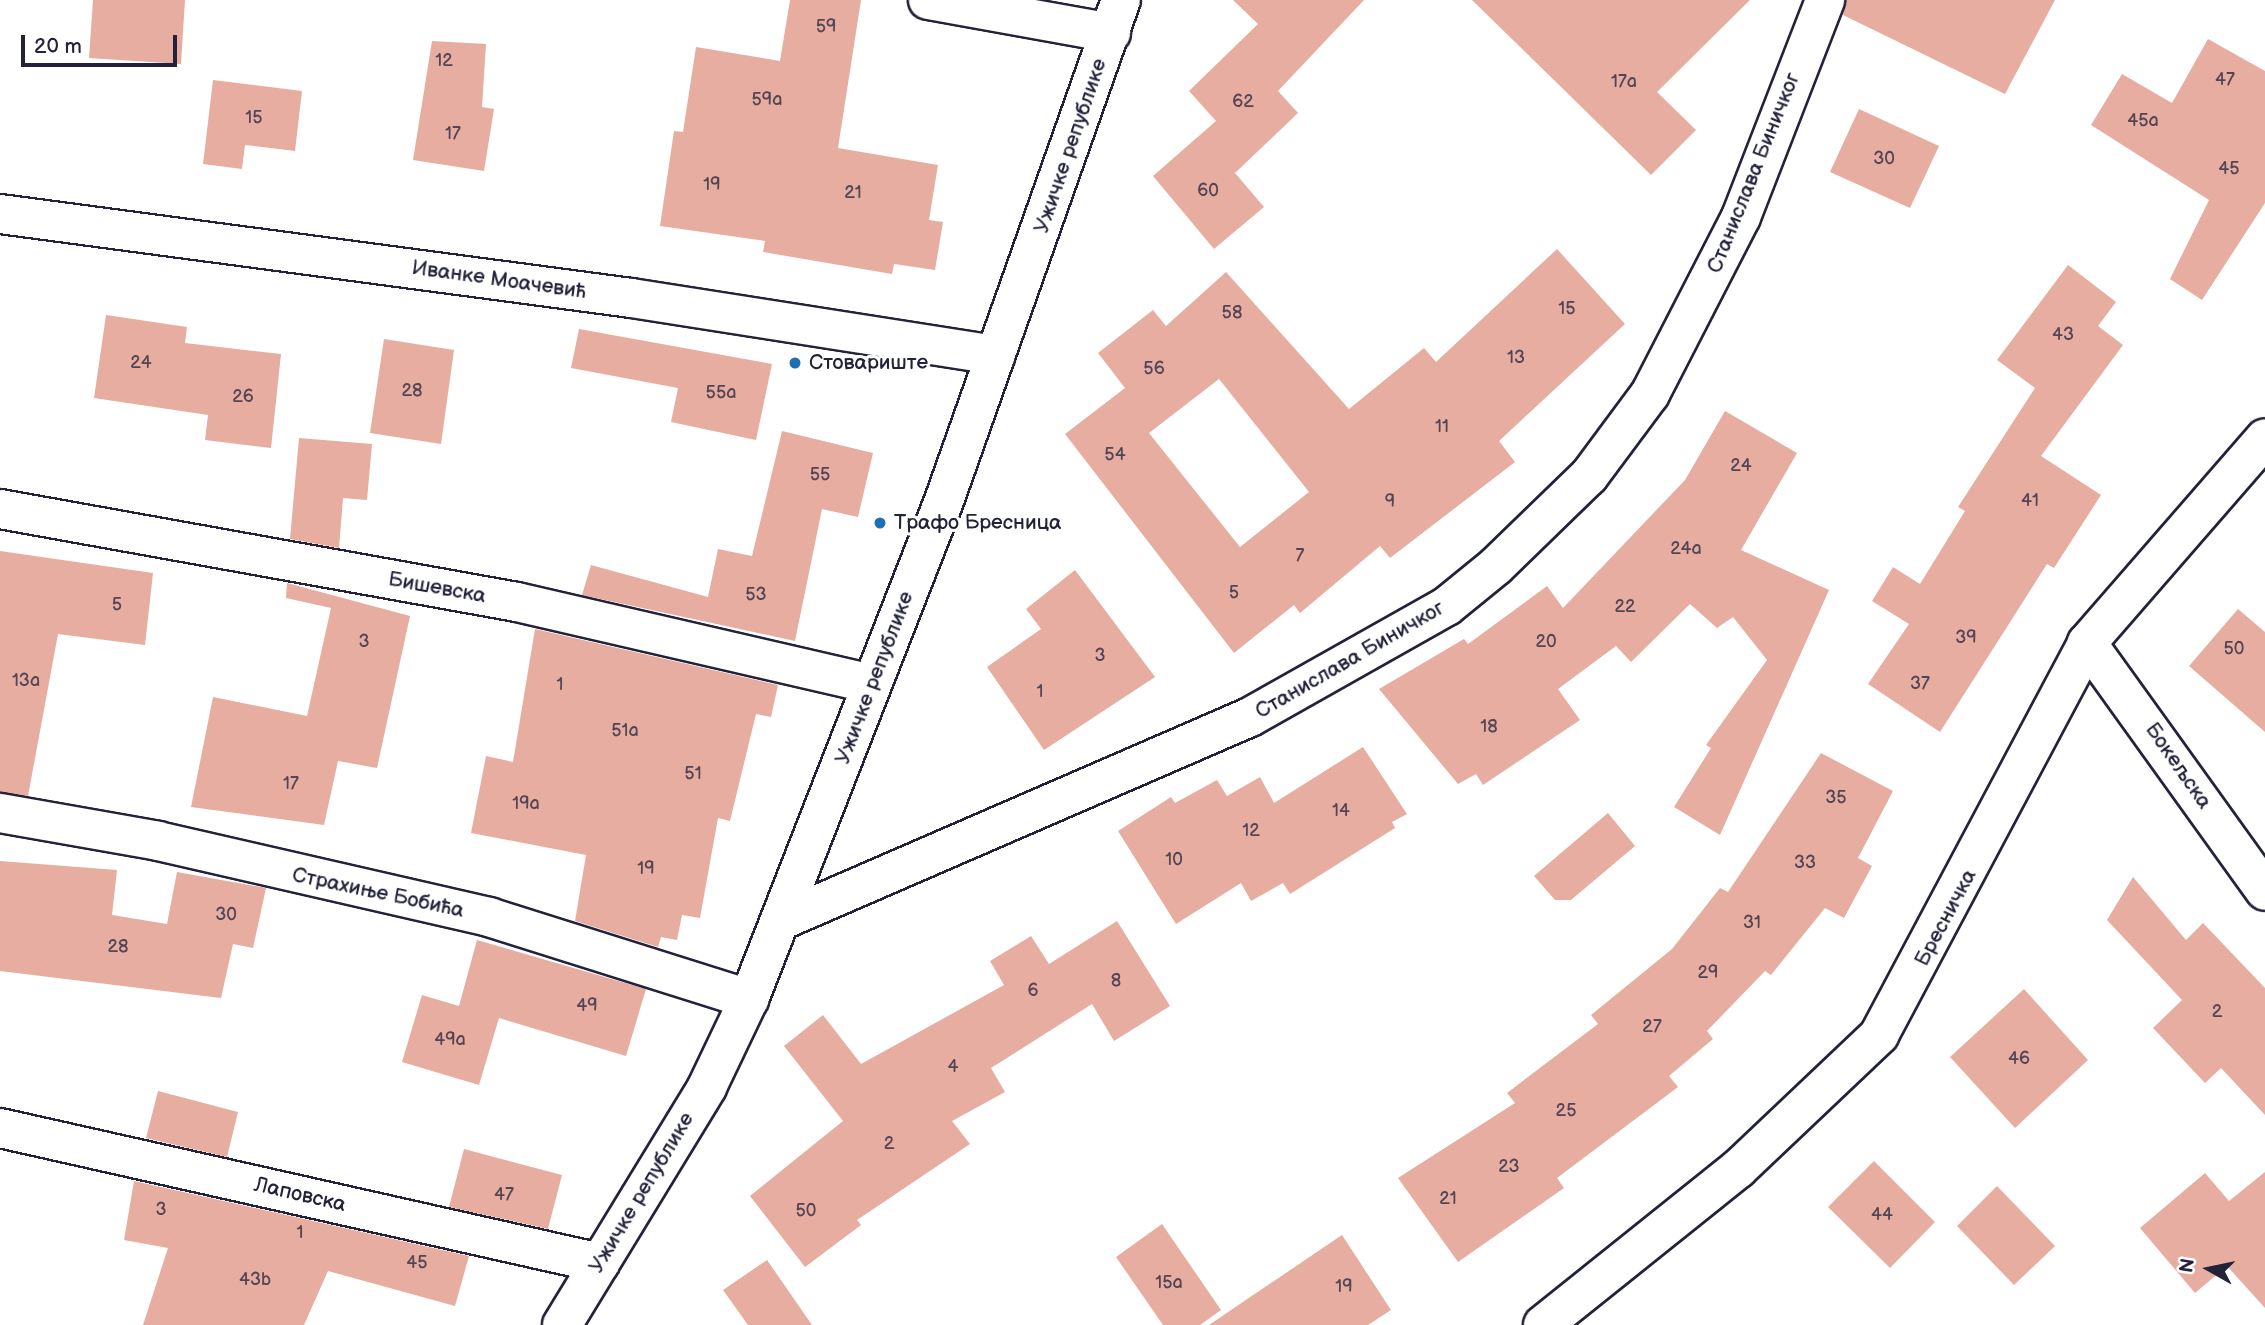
<!DOCTYPE html>
<meta charset="utf-8">
<style>
body{margin:0}
#map{position:relative;width:2265px;height:1325px;overflow:hidden;background:#fff;font-family:"Balsamiq Sans",sans-serif}
div>[style]{position:absolute}
[style*='--x']{left:calc(var(--x)*1px);top:calc(var(--y)*1px);width:calc(var(--w)*1px);rotate:calc(var(--a)*1deg)}
.building>*{inset:0;background:#e6ada0}
.roads{filter:drop-shadow(2px 0 #22223b) drop-shadow(-2px 0 #22223b) drop-shadow(0 2px #22223b) drop-shadow(0 -2px #22223b)}
.street>*{height:38px;margin:-19px;padding:0 19px;transform-origin:19px;border-radius:19px;background:#fff}
.secondary>*{height:38px;margin:-19px;padding:0 19px;transform-origin:19px;border-radius:19px;background:#fff}
.dots>*{width:19px;height:19px;translate:-50% -50%;box-sizing:border-box;border:4px solid #fff;border-radius:50%}
span{translate:-50% -50%;white-space:nowrap;text-align:center;line-height:1.15;-webkit-text-stroke:6px #fff;paint-order:stroke}
.number-label{font-size:18px;color:#534554}
.number-label span{-webkit-text-stroke-width:0}
.street-label{font-size:21px;color:#22223b}
.poi-label{font-size:21px;color:#22223b}
.left{translate:0 -50%;text-align:left}
.north{position:absolute;left:2174px;top:1234px;width:70px;height:70px;-webkit-text-stroke:5px #fff;paint-order:stroke;rotate:279deg;font-size:19px;font-weight:700;line-height:28px;text-align:center;color:#22223b}
.north::after{content:'';display:block;margin:auto;width:24px;height:32px;background:#22223b;clip-path:polygon(50% 0,100% 100%,50% 72%,0 100%)}
.scale{position:absolute;left:21px;top:35px;width:156px;height:32px;box-sizing:border-box;border:4px solid #22223b;border-top:0;padding-left:9px;font-size:21px;line-height:24px;white-space:nowrap;color:#22223b;-webkit-text-stroke:5px #fff;paint-order:stroke}
</style>
<div id="map">
<div class="building">
<div style="clip-path:polygon(93px 0,185px 0,181px 64px,89px 58px)"></div>
<div style="clip-path:polygon(790px 0,861px 0,838px 148px,938px 165px,929px 220px,943px 222px,935px 270px,894px 264px,892px 274px,763px 252px,765px 241px,660px 226px,674px 131px,683px 132px,696px 47px,780px 61px)"></div>
<div style="clip-path:polygon(1233px 0,1364px 0,1278px 91px,1298px 113px,1235px 173px,1264px 207px,1214px 249px,1153px 176px,1216px 121px,1189px 91px,1258px 24px)"></div>
<div style="clip-path:polygon(1472px 0,1750px 0,1657px 92px,1696px 130px,1651px 175px)"></div>
<div style="clip-path:polygon(1846px 0,2055px 0,2005px 94px,1843px 15px)"></div>
<div style="clip-path:polygon(2208px 39px,2265px 71px,2265px 203px,2202px 300px,2170px 279px,2209px 200px,2091px 125px,2122px 74px,2172px 103px)"></div>
<div style="clip-path:polygon(432px 41px,486px 44px,482px 107px,494px 109px,484px 171px,413px 160px)"></div>
<div style="clip-path:polygon(213px 80px,302px 91px,295px 151px,245px 145px,242px 169px,203px 164px)"></div>
<div style="clip-path:polygon(1859px 109px,1939px 146px,1910px 208px,1830px 172px)"></div>
<div style="clip-path:polygon(evenodd,1557px 249px,1625px 324px,1499px 441px,1515px 462px,1390px 558px,1380px 546px,1300px 613px,1294px 605px,1234px 653px,1065px 434px,1125px 388px,1098px 353px,1153px 310px,1166px 326px,1226px 272px,1349px 409px,1424px 348px,1436px 362px,1557px 249px,1219px 379px,1309px 492px,1240px 547px,1149px 433px,1219px 379px)"></div>
<div style="clip-path:polygon(2068px 265px,2116px 302px,2098px 326px,2123px 345px,2041px 456px,2101px 495px,2054px 568px,2047px 564px,1940px 732px,1868px 684px,1909px 624px,1872px 601px,1893px 567px,1920px 584px,1965px 511px,1958px 507px,2035px 388px,1997px 360px)"></div>
<div style="clip-path:polygon(106px 315px,187px 327px,185px 343px,281px 354px,271px 448px,205px 440px,208px 415px,94px 398px)"></div>
<div style="clip-path:polygon(579px 329px,772px 364px,756px 440px,671px 422px,678px 388px,571px 368px)"></div>
<div style="clip-path:polygon(384px 339px,454px 350px,441px 444px,370px 433px)"></div>
<div style="clip-path:polygon(1725px 411px,1797px 453px,1741px 550px,1829px 590px,1720px 835px,1674px 807px,1711px 748px,1706px 745px,1767px 660px,1733px 617px,1717px 628px,1690px 604px,1631px 662px,1616px 646px,1558px 689px,1580px 720px,1483px 785px,1476px 774px,1458px 784px,1379px 689px,1464px 639px,1468px 644px,1547px 586px,1563px 608px,1685px 480px)"></div>
<div style="clip-path:polygon(782px 431px,873px 453px,858px 517px,822px 509px,795px 641px,582px 595px,591px 565px,708px 597px,718px 549px,752px 556px)"></div>
<div style="clip-path:polygon(299px 438px,372px 444px,367px 500px,343px 498px,339px 548px,290px 539px)"></div>
<div style="clip-path:polygon(0 551px,153px 573px,145px 645px,58px 634px,28px 796px,0 792px)"></div>
<div style="clip-path:polygon(1075px 570px,1155px 677px,1044px 750px,987px 667px,1041px 629px,1026px 609px)"></div>
<div style="clip-path:polygon(287px 583px,410px 616px,377px 768px,338px 761px,324px 825px,191px 807px,213px 697px,307px 716px,331px 608px,286px 598px)"></div>
<div style="clip-path:polygon(2238px 609px,2265px 632px,2265px 732px,2189px 666px)"></div>
<div style="clip-path:polygon(535px 629px,778px 685px,771px 717px,756px 714px,730px 821px,718px 818px,700px 918px,682px 915px,677px 940px,661px 937px,658px 947px,575px 921px,586px 855px,471px 833px,486px 756px,513px 762px)"></div>
<div style="clip-path:polygon(1363px 747px,1407px 814px,1392px 822px,1395px 828px,1290px 894px,1283px 883px,1251px 901px,1241px 883px,1176px 924px,1118px 831px,1171px 797px,1175px 803px,1217px 780px,1227px 796px,1260px 777px,1274px 803px)"></div>
<div style="clip-path:polygon(1821px 753px,1893px 791px,1858px 858px,1872px 866px,1844px 918px,1825px 908px,1771px 975px,1765px 971px,1707px 1031px,1713px 1039px,1669px 1076px,1678px 1087px,1557px 1178px,1564px 1188px,1458px 1262px,1398px 1178px,1515px 1103px,1507px 1093px,1598px 1024px,1591px 1015px,1672px 949px,1720px 888px,1728px 892px)"></div>
<div style="clip-path:polygon(1608px 813px,1635px 846px,1571px 900px,1555px 900px,1534px 876px)"></div>
<div style="clip-path:polygon(0 861px,117px 870px,112px 915px,167px 924px,177px 872px,266px 888px,253px 948px,233px 944px,221px 998px,0 971px)"></div>
<div style="clip-path:polygon(2133px 877px,2186px 940px,2203px 923px,2265px 988px,2265px 1115px,2221px 1068px,2205px 1083px,2153px 1028px,2182px 1000px,2107px 920px)"></div>
<div style="clip-path:polygon(1117px 921px,1170px 1006px,1114px 1041px,1092px 1004px,991px 1068px,1005px 1092px,952px 1121px,970px 1144px,857px 1220px,861px 1225px,805px 1267px,750px 1196px,843px 1121px,784px 1046px,823px 1015px,861px 1064px,1004px 985px,990px 961px,1031px 936px,1049px 964px)"></div>
<div style="clip-path:polygon(477px 940px,646px 989px,626px 1056px,499px 1018px,479px 1085px,402px 1062px,422px 995px,459px 1006px)"></div>
<div style="clip-path:polygon(2024px 989px,2088px 1060px,2015px 1128px,1950px 1057px)"></div>
<div style="clip-path:polygon(158px 1091px,238px 1112px,227px 1157px,146px 1138px)"></div>
<div style="clip-path:polygon(464px 1149px,562px 1175px,548px 1229px,449px 1207px)"></div>
<div style="clip-path:polygon(1874px 1161px,1935px 1222px,1890px 1268px,1828px 1207px)"></div>
<div style="clip-path:polygon(2265px 1172px,2265px 1308px,2227px 1266px,2195px 1293px,2140px 1228px,2205px 1173px,2229px 1201px)"></div>
<div style="clip-path:polygon(134px 1181px,469px 1256px,455px 1306px,328px 1271px,304px 1325px,143px 1325px,168px 1248px,124px 1240px)"></div>
<div style="clip-path:polygon(1997px 1186px,2055px 1246px,2014px 1285px,1957px 1226px)"></div>
<div style="clip-path:polygon(1162px 1224px,1221px 1310px,1200px 1325px,1163px 1325px,1116px 1257px)"></div>
<div style="clip-path:polygon(1342px 1235px,1391px 1310px,1368px 1325px,1209px 1325px)"></div>
<div style="clip-path:polygon(767px 1260px,812px 1325px,748px 1325px,723px 1290px)"></div>
</div>
<div class="roads">
<div class="street">
<div style="--x:928;--y:0;--w:186;--a:10.2"></div>
<div style="--x:0;--y:214;--w:637;--a:7.58"></div>
<div style="--x:631;--y:298;--w:369;--a:8.9"></div>
<div style="--x:0;--y:509;--w:525;--a:10.2"></div>
<div style="--x:517;--y:602;--w:363;--a:13"></div>
<div style="--x:2087;--y:643;--w:305;--a:54.3"></div>
<div style="--x:0;--y:813;--w:160;--a:10"></div>
<div style="--x:158;--y:841;--w:340;--a:12.9"></div>
<div style="--x:489;--y:917;--w:273;--a:17.5"></div>
<div style="--x:780;--y:921;--w:512;--a:-23.46"></div>
<div style="--x:1250;--y:717;--w:226;--a:-29.4"></div>
<div style="--x:1447;--y:606;--w:63;--a:-39.2"></div>
<div style="--x:1496;--y:566;--w:129;--a:-44.1"></div>
<div style="--x:1589;--y:476;--w:102;--a:-53.4"></div>
<div style="--x:1650;--y:394;--w:199;--a:-62.8"></div>
<div style="--x:1741;--y:217;--w:233;--a:-68.8"></div>
<div style="--x:0;--y:1128;--w:615;--a:12.68"></div>
<div style="--x:1543;--y:1325;--w:250;--a:-38.7"></div>
<div style="--x:1738;--y:1169;--w:195;--a:-43.5"></div>
<div style="--x:1879;--y:1035;--w:444;--a:-62"></div>
<div style="--x:2087;--y:643;--w:271;--a:-49"></div>
</div>
<div class="secondary">
<div style="--x:562;--y:1325;--w:279;--a:-58.6"></div>
<div style="--x:707;--y:1087;--w:98;--a:-64.5"></div>
<div style="--x:749;--y:999;--w:538;--a:-68.63"></div>
<div style="--x:945;--y:498;--w:528;--a:-70.54"></div>
</div>
</div>
<div class="dots">
<div style="left:795px;top:363px;background:#1f6fb2"></div>
<div style="left:880px;top:523px;background:#1f6fb2"></div>
</div>
<div class="number-label">
<span style="left:826px;top:27px">59</span>
<span style="left:444px;top:61px">12</span>
<span style="left:2225px;top:80px">47</span>
<span style="left:1624px;top:82px">17a</span>
<span style="left:767px;top:100px">59a</span>
<span style="left:1243px;top:102px">62</span>
<span style="left:254px;top:118px">15</span>
<span style="left:2143px;top:121px">45a</span>
<span style="left:453px;top:134px">17</span>
<span style="left:1884px;top:159px">30</span>
<span style="left:2229px;top:169px">45</span>
<span style="left:712px;top:185px">19</span>
<span style="left:1208px;top:191px">60</span>
<span style="left:853px;top:193px">21</span>
<span style="left:1567px;top:309px">15</span>
<span style="left:1232px;top:313px">58</span>
<span style="left:2063px;top:335px">43</span>
<span style="left:1516px;top:358px">13</span>
<span style="left:141px;top:363px">24</span>
<span style="left:1154px;top:369px">56</span>
<span style="left:412px;top:391px">28</span>
<span style="left:721px;top:393px">55a</span>
<span style="left:243px;top:397px">26</span>
<span style="left:1442px;top:427px">11</span>
<span style="left:1115px;top:455px">54</span>
<span style="left:1741px;top:466px">24</span>
<span style="left:820px;top:475px">55</span>
<span style="left:2030px;top:501px">41</span>
<span style="left:1390px;top:502px">9</span>
<span style="left:1686px;top:549px">24a</span>
<span style="left:1300px;top:556px">7</span>
<span style="left:1234px;top:593px">5</span>
<span style="left:756px;top:595px">53</span>
<span style="left:117px;top:605px">5</span>
<span style="left:1625px;top:607px">22</span>
<span style="left:1966px;top:638px">39</span>
<span style="left:364px;top:642px">3</span>
<span style="left:1546px;top:642px">20</span>
<span style="left:2234px;top:649px">50</span>
<span style="left:1100px;top:656px">3</span>
<span style="left:26px;top:681px">13a</span>
<span style="left:1920px;top:684px">37</span>
<span style="left:560px;top:685px">1</span>
<span style="left:1040px;top:692px">1</span>
<span style="left:1489px;top:727px">18</span>
<span style="left:625px;top:731px">51a</span>
<span style="left:693px;top:774px">51</span>
<span style="left:291px;top:784px">17</span>
<span style="left:1836px;top:798px">35</span>
<span style="left:526px;top:804px">19a</span>
<span style="left:1341px;top:811px">14</span>
<span style="left:1251px;top:831px">12</span>
<span style="left:1174px;top:860px">10</span>
<span style="left:1805px;top:863px">33</span>
<span style="left:646px;top:869px">19</span>
<span style="left:226px;top:915px">30</span>
<span style="left:1752px;top:923px">31</span>
<span style="left:118px;top:947px">28</span>
<span style="left:1708px;top:973px">29</span>
<span style="left:1116px;top:981px">8</span>
<span style="left:1033px;top:991px">6</span>
<span style="left:587px;top:1006px">49</span>
<span style="left:2217px;top:1012px">2</span>
<span style="left:1652px;top:1027px">27</span>
<span style="left:450px;top:1040px">49a</span>
<span style="left:2019px;top:1059px">46</span>
<span style="left:953px;top:1067px">4</span>
<span style="left:1566px;top:1111px">25</span>
<span style="left:889px;top:1144px">2</span>
<span style="left:1509px;top:1167px">23</span>
<span style="left:504px;top:1195px">47</span>
<span style="left:1448px;top:1199px">21</span>
<span style="left:161px;top:1210px">3</span>
<span style="left:806px;top:1211px">50</span>
<span style="left:1882px;top:1215px">44</span>
<span style="left:300px;top:1233px">1</span>
<span style="left:417px;top:1263px">45</span>
<span style="left:255px;top:1280px">43b</span>
<span style="left:1169px;top:1283px">15a</span>
<span style="left:1344px;top:1287px">19</span>
</div>
<div class="street-label">
<span style="left:1071px;top:146px;rotate:-71deg">Ужичке републике</span>
<span style="left:1754px;top:173px;rotate:-68deg">Станислава Биничког</span>
<span style="left:499px;top:280px;rotate:8deg">Иванке Моачевић</span>
<span style="left:437px;top:588px;rotate:10deg">Бишевска</span>
<span style="left:1350px;top:660px;rotate:-30deg">Станислава Биничког</span>
<span style="left:875px;top:678px;rotate:-69deg">Ужичке републике</span>
<span style="left:2178px;top:766px;rotate:55deg">Бокељска</span>
<span style="left:378px;top:893px;rotate:12deg">Страхиње Бобића</span>
<span style="left:1946px;top:918px;rotate:-62deg">Бресничка</span>
<span style="left:642px;top:1193px;rotate:-59deg">Ужичке републике</span>
<span style="left:300px;top:1195px;rotate:13deg">Лаповска</span>
</div>
<div class="poi-label">
<span class="left" style="left:809px;top:363px">Стовариште</span>
<span class="left" style="left:894px;top:523px">Трафо Бресница</span>
</div>
<div class="north">N</div>
<div class="scale">20 m</div>
</div>
